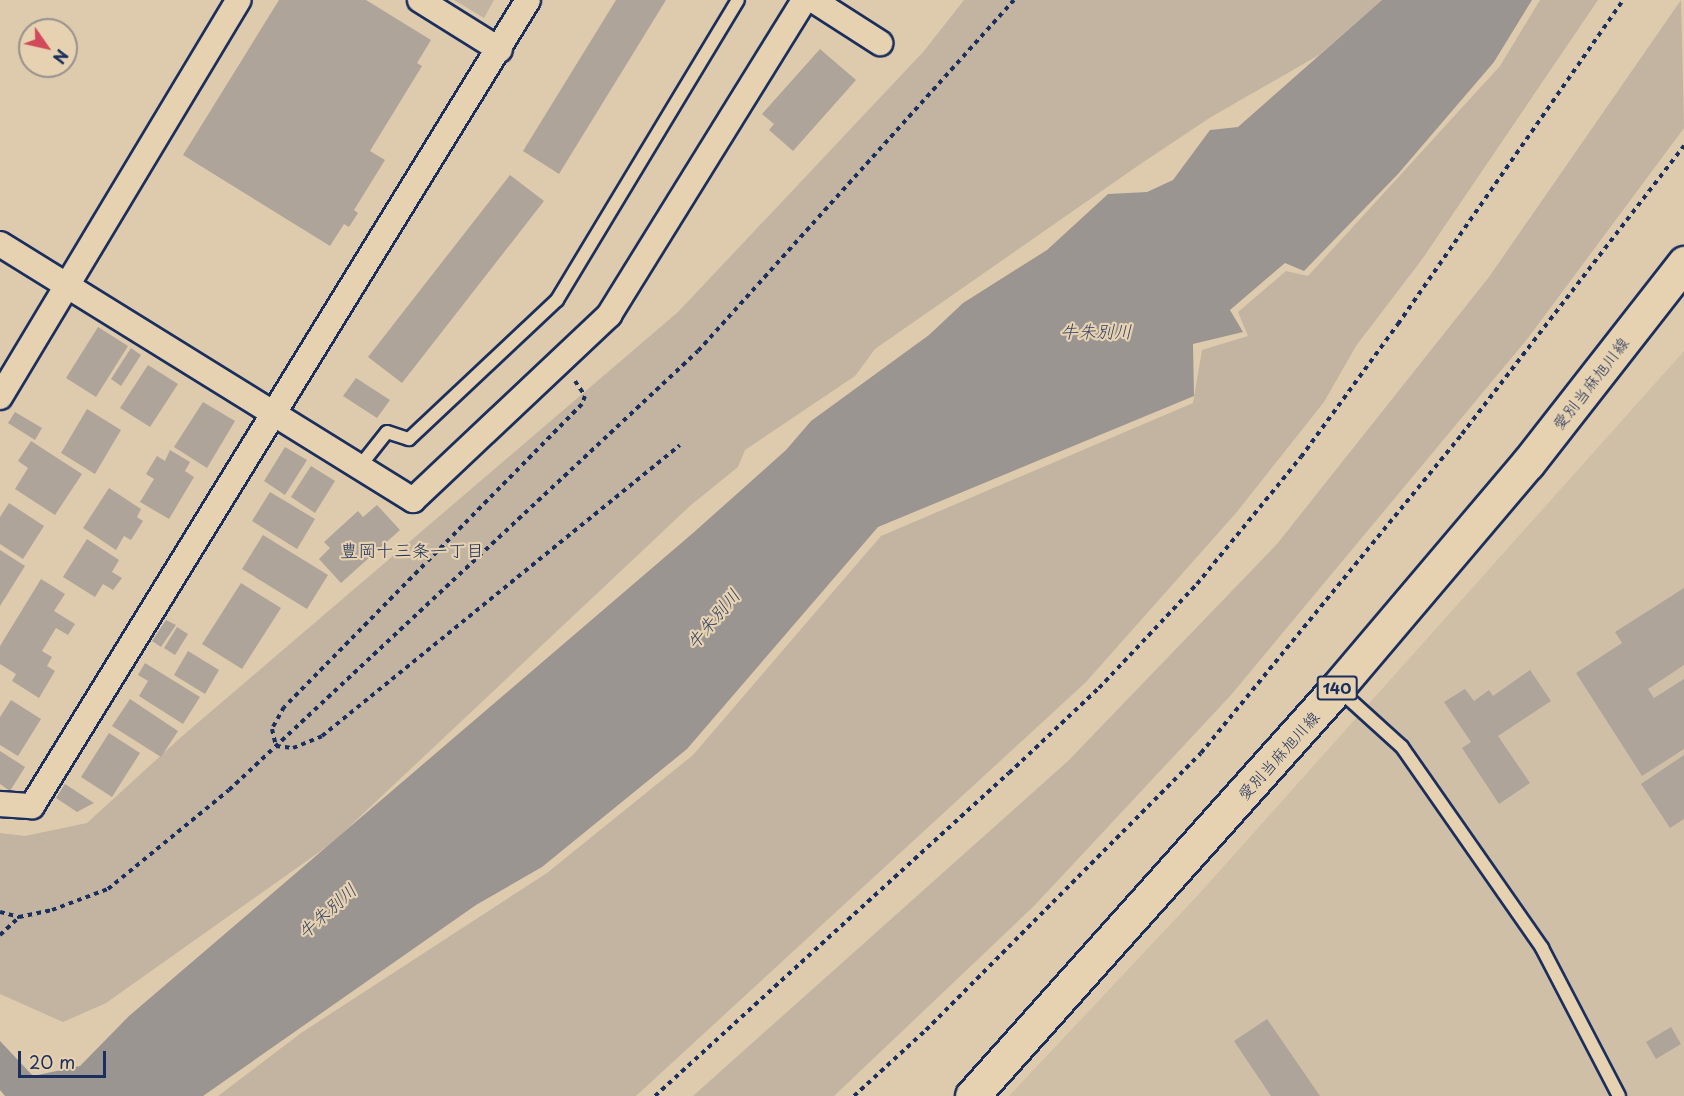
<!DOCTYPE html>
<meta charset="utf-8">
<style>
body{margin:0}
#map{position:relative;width:1684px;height:1096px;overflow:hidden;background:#decbad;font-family:"Playpen Sans","Klee One",sans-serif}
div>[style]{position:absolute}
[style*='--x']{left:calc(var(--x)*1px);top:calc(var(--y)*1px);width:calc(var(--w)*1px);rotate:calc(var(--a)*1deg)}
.built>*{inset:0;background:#d0bfa7}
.green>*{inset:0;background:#c2b4a1}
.water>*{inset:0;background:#9b9592}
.building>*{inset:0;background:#aea499}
.path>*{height:4px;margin-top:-2px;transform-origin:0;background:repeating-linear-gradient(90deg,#1b2f5e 0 4.5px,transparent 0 9px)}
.roads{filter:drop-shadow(2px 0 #1b2f5e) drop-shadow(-2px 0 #1b2f5e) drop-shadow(0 2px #1b2f5e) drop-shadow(0 -2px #1b2f5e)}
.lane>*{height:12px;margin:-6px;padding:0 6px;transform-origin:6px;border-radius:6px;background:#e6d2b0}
.street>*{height:24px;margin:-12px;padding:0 12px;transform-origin:12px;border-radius:12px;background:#e6d2b0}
.primary>*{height:33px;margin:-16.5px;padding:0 16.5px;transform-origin:16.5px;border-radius:16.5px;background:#e6d2b0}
span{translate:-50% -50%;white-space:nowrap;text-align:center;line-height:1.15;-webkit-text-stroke:4.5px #e6d2b0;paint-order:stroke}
.shield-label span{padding:2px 4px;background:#e6d2b0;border:2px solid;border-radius:4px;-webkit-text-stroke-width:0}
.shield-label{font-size:15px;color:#1b2f5e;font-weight:700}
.street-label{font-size:16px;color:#1b2f5e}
.water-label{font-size:18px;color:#354368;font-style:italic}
.neighbourhood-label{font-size:18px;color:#1b2f5e}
.north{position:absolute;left:18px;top:18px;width:60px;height:60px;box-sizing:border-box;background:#e6d2b0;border:2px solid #95918f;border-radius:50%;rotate:124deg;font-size:16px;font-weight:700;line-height:24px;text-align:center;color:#1b2f5e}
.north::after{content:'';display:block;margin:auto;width:21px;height:27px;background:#d1495b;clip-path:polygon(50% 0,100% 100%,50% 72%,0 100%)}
.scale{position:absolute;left:18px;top:1051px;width:88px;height:27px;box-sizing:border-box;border:3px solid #1b2f5e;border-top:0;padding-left:8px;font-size:18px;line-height:21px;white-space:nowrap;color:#1b2f5e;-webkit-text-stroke:4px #e6d2b0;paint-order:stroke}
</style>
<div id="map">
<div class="built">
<div style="clip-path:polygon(1684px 351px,1684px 1096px,1009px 1096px,1198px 895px)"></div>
</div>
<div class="green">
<div style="clip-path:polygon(454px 0,494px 0,484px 18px)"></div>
<div style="clip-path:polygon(964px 0,1382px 0,1319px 55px,1211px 117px,1139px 165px,875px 349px,855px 376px,745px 450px,738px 467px,691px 505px,332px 843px,106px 1003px,63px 1022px,0 994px,0 833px,25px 836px,87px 823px,180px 738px,678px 312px,924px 51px)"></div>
<div style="clip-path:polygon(1540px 0,1598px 0,1423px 258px,1356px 346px,1324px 402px,1236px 513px,1086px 682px,636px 1096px,218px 1096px,301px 1033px,547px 873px,693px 755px,881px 536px,1193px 403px,1202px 350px,1248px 336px,1238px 312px,1286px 271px,1308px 276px,1500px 66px)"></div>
<div style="clip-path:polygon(1681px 0,1684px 128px,1528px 338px,1231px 695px,1034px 906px,834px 1096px,693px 1096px,1068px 761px,1277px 544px,1489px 277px)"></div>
</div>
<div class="water">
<div style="clip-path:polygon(1382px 0,1532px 0,1494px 62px,1398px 174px,1304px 271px,1285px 263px,1230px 310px,1243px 332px,1193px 344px,1194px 396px,878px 527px,687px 749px,542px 867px,476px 905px,203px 1096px,5px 1096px,0 1090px,0 1041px,33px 1076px,80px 1066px,129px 1016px,693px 533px,786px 450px,811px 421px,929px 335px,963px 303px,1047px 250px,1108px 194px,1147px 192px,1173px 180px,1210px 130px,1238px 127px)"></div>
</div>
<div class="building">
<div style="clip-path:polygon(279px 0,366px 0,431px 40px,417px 63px,422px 66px,370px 151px,385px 160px,354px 210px,358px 213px,349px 227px,344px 224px,330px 246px,183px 155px)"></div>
<div style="clip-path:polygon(616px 0,666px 0,559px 174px,523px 151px)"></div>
<div style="clip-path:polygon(820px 49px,856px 80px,793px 151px,769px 130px,774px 124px,762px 114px)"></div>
<div style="clip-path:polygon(510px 175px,544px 201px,402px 383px,368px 357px)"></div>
<div style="clip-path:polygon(98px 327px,128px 346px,96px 397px,66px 378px)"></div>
<div style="clip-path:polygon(131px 348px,141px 355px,121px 386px,111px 379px)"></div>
<div style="clip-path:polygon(148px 365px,178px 384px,150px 427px,120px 408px)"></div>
<div style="clip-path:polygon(356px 378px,390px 400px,377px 418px,343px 396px)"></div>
<div style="clip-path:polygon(203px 402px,235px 421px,207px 468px,174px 447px)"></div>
<div style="clip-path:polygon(87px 409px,121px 430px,95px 474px,61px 453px)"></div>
<div style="clip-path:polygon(15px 412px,42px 428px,35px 440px,8px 423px)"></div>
<div style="clip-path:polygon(31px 441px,82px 474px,55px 515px,15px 489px,28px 468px,18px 461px)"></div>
<div style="clip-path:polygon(285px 447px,307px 460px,285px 495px,264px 481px)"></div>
<div style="clip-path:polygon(170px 450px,190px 462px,185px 471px,194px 477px,169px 519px,140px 502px,154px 479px,146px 474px,157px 456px,165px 461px)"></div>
<div style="clip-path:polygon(311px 466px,335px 481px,315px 513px,291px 497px)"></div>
<div style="clip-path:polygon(109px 488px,141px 509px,137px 517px,143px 521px,131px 540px,124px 536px,116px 550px,83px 528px)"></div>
<div style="clip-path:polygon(270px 492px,315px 519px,297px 549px,252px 521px)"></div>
<div style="clip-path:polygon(9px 503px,44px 526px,23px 559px,0 544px,0 517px)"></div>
<div style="clip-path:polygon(377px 505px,400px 530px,341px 583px,319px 559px,330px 548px,324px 542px,358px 511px,363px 517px)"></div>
<div style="clip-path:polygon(263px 535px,328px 575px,307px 609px,242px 569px)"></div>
<div style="clip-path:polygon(87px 539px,119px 560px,112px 572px,122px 578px,113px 590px,103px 584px,95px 597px,63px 577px)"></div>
<div style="clip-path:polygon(0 550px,25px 566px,0 606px)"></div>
<div style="clip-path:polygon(41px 579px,65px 594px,54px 611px,75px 624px,68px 635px,56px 628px,42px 651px,52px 657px,47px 666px,55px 671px,39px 698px,12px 681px,16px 674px,0 664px,0 646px)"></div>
<div style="clip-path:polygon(241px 583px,281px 608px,242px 669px,202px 644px)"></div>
<div style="clip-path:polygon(1684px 588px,1684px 665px,1648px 689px,1654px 698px,1684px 679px,1684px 749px,1642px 776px,1576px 673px,1622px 643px,1615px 632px)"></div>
<div style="clip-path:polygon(166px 620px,176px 625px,161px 647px,152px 641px)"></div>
<div style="clip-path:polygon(177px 627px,188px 634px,175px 655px,164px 648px)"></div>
<div style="clip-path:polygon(188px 651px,219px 670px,205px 694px,174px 675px)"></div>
<div style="clip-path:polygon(145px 663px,200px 697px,183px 724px,139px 696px,148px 681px,138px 675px)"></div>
<div style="clip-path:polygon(1530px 670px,1551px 701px,1498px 736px,1530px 783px,1499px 804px,1462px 748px,1471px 742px,1444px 702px,1465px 689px,1474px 701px,1489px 690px,1493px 696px)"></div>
<div style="clip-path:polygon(130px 699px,178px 731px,161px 757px,112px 726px)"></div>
<div style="clip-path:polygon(11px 700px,41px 719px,18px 756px,0 745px,0 717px)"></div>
<div style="clip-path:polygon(109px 733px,140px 753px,112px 797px,81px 777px)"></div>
<div style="clip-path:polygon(0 751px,25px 767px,10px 791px,0 784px)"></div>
<div style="clip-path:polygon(1684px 755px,1684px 819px,1670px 828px,1641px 784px)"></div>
<div style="clip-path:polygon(65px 784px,94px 803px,77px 812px,56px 798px)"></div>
<div style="clip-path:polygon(1267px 1019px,1320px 1096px,1271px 1096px,1234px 1041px)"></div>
<div style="clip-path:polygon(1671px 1027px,1681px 1044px,1656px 1059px,1646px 1042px)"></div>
</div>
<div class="path">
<div style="--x:575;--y:381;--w:18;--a:56"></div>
<div style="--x:585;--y:396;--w:9;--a:111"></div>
<div style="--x:582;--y:404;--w:425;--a:134.5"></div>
<div style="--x:284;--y:707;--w:25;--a:119"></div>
<div style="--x:272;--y:729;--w:17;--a:77"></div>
<div style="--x:276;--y:746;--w:17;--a:7"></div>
<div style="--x:293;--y:748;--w:31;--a:-22"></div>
<div style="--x:322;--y:736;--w:461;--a:-39.1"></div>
<div style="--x:0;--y:912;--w:20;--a:15"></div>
<div style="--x:19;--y:917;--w:34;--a:-12"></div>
<div style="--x:52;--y:910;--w:60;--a:-20.6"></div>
<div style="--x:108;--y:889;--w:156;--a:-39.3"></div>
<div style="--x:229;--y:790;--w:642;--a:-43.11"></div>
<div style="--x:698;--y:351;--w:472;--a:-48"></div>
<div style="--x:0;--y:935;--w:26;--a:-43"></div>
<div style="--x:655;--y:1096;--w:479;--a:-42.4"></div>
<div style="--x:1009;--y:773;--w:124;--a:-43.4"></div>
<div style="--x:1099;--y:688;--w:143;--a:-46.7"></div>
<div style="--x:1197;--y:584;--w:164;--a:-50.7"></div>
<div style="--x:1301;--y:457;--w:165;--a:-53.9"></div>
<div style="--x:1398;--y:324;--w:394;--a:-55.2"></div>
<div style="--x:854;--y:1096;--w:98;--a:-42.5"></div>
<div style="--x:926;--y:1030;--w:390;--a:-45.2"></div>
<div style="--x:1201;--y:753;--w:412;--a:-50.7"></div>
<div style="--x:1462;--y:434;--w:364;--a:-52.4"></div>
</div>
<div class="roads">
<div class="lane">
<div style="--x:360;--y:466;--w:43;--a:-51.5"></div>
<div style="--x:387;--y:432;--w:23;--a:18"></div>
<div style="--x:409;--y:439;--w:203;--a:-43.2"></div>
<div style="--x:557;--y:300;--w:350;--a:-58.9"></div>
<div style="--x:1338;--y:689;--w:86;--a:42.2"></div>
<div style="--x:1402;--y:747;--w:245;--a:55.1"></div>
<div style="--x:1542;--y:948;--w:167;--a:62.5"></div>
</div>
<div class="street">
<div style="--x:420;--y:0;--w:94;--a:32"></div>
<div style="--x:813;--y:0;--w:80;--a:32.7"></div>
<div style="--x:0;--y:244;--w:486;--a:31.8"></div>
<div style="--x:413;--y:500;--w:270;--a:-43.3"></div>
<div style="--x:609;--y:315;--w:370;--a:-58.2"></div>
<div style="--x:0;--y:397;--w:463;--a:-59"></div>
<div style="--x:0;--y:804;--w:32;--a:4"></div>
<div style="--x:32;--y:806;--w:946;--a:-58.39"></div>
</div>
<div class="primary">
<div style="--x:972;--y:1096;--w:547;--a:-48.18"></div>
<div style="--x:1337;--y:688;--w:295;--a:-49.7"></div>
<div style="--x:1528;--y:463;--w:254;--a:-52"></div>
</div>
</div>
<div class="shield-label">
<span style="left:1337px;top:688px">140</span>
</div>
<div class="street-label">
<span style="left:1590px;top:383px;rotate:-52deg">愛別当麻旭川線</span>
<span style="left:1278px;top:755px;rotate:-48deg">愛別当麻旭川線</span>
</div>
<div class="water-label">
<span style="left:1096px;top:331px">牛朱別川</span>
<span style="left:713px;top:619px;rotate:-50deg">牛朱別川</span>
<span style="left:327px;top:911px;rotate:-42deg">牛朱別川</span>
</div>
<div class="neighbourhood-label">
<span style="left:412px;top:550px">豊岡十三条一丁目</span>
</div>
<div class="north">N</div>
<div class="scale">20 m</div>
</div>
